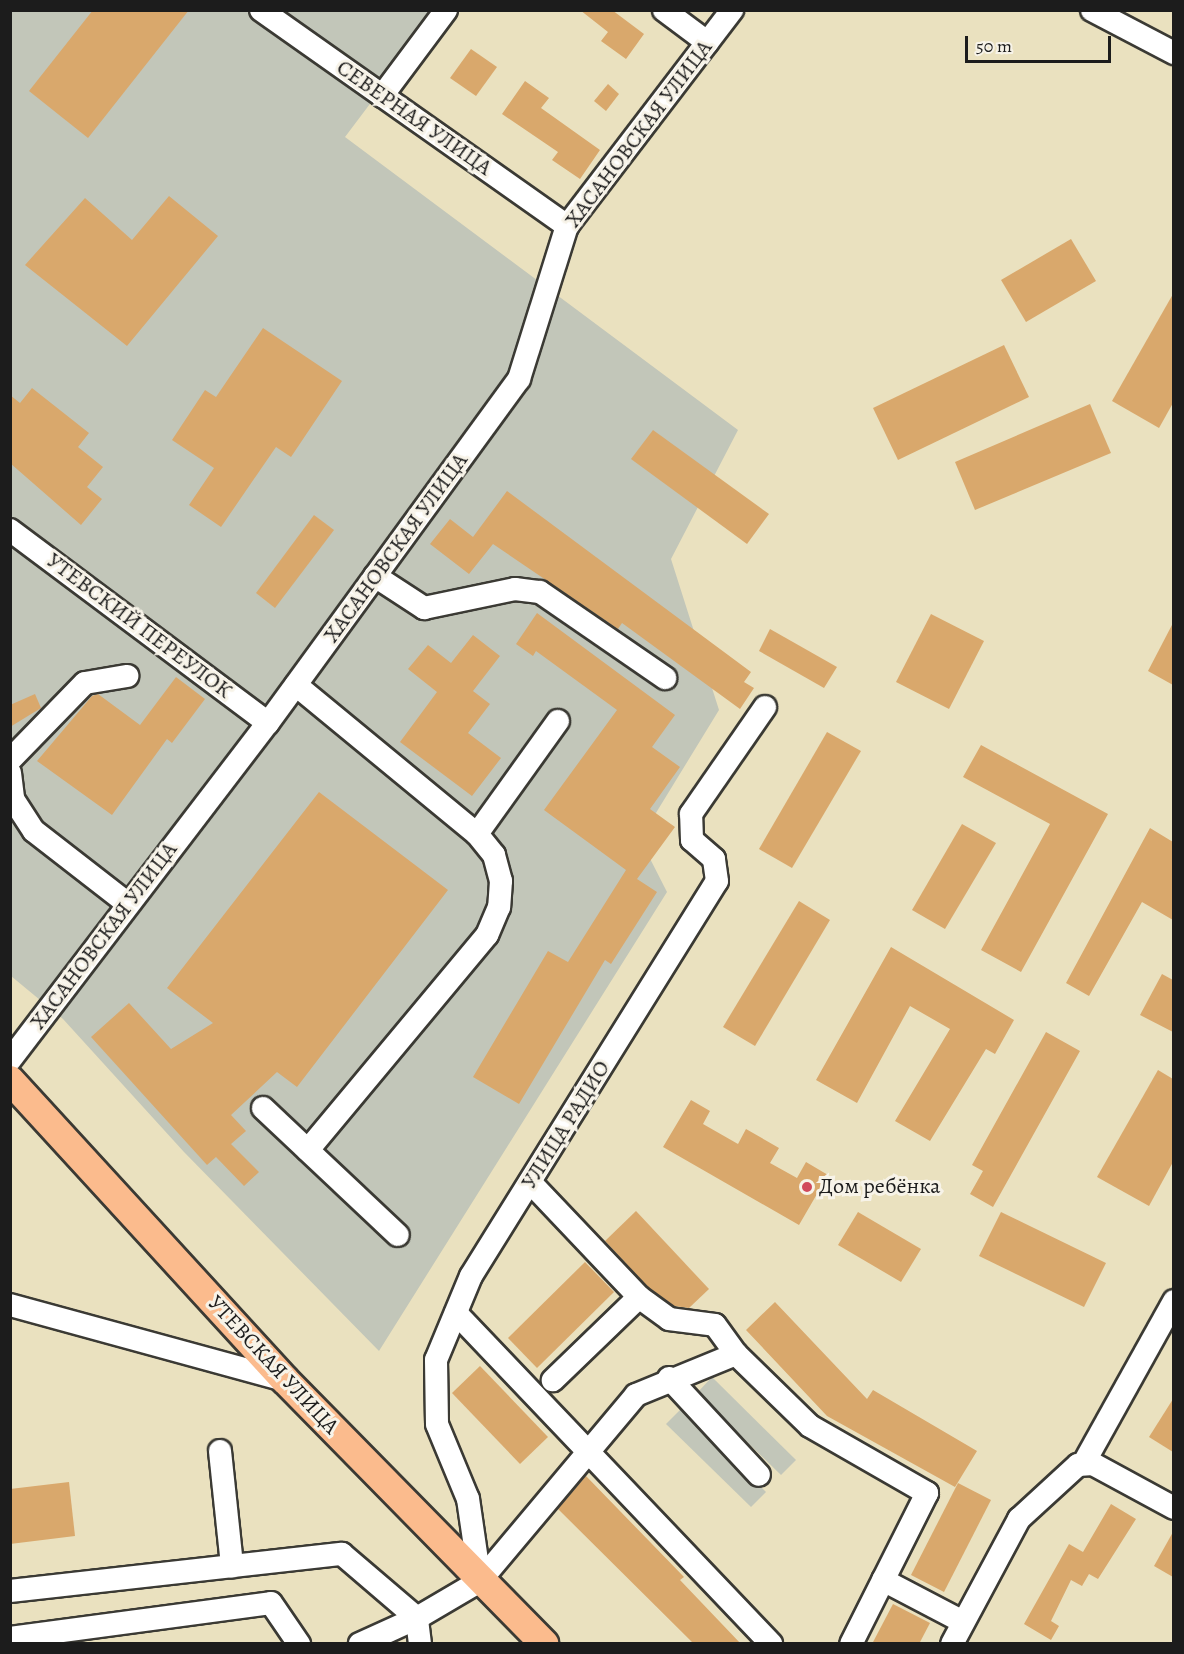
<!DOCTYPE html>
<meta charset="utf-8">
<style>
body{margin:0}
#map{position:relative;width:1184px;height:1654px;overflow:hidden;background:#eae1bf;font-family:Alegreya,serif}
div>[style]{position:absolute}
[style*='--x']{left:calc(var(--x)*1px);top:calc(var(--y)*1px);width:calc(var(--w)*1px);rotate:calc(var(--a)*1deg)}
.industrial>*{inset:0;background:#c2c6b9}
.building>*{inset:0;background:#d9a86c}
.roads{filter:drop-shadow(2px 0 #3b3a34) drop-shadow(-2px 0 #3b3a34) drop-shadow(0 2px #3b3a34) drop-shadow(0 -2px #3b3a34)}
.minor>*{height:22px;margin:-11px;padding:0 11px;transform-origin:11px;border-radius:11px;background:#fff}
.major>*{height:28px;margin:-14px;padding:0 14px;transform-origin:14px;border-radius:14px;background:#fbbb8d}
.dots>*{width:16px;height:16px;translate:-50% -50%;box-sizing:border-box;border:3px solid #f7f3e8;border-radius:50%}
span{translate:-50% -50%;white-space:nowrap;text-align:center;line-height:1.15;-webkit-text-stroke:6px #f7f3e8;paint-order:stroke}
.street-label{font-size:22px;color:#1c1c1c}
.poi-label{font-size:22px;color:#1c1c1c}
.left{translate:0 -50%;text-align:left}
.frame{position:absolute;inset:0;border:12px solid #1c1c1c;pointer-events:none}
.scale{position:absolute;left:965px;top:36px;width:146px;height:27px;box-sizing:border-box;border:3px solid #1c1c1c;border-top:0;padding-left:8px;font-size:18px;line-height:21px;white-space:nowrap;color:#1c1c1c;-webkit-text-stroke:4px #f7f3e8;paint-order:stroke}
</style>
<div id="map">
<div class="industrial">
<div style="clip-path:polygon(10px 11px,440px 11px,345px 137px,738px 430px,671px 559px,719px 710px,640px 839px,667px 892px,379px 1351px,184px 1152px,63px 1019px,11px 976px)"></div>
<div style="clip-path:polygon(712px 1377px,796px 1460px,781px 1475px,697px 1393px)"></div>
<div style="clip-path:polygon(681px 1409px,766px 1492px,751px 1507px,666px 1424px)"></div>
</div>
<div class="building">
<div style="clip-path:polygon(93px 10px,189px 10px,88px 138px,29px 91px)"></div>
<div style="clip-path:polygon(580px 10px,612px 10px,644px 34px,626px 59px,601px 41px,608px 32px)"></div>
<div style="clip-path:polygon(471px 49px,497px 67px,476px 96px,450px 78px)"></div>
<div style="clip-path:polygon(525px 81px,549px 98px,541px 108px,600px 150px,580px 179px,552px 160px,558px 152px,502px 114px)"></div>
<div style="clip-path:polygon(608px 84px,619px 94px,606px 111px,594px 101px)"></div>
<div style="clip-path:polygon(169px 196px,218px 236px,127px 346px,25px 265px,85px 198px,132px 240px)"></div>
<div style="clip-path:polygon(1071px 239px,1096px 281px,1026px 322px,1001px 280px)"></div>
<div style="clip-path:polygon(1173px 294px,1173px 403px,1159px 428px,1112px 401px)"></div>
<div style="clip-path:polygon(263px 328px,342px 381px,291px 457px,276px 447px,221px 527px,189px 505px,214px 468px,172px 440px,205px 390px,216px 397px)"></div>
<div style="clip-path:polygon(1004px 345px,1029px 397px,898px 460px,873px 408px)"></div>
<div style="clip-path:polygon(32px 388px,89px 433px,78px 447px,103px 467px,87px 487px,102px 499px,81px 525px,10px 463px,10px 395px,20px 403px)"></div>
<div style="clip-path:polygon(1090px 404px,1111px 453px,975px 510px,955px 462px)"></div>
<div style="clip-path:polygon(653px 430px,769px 514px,747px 544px,631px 459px)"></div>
<div style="clip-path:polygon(507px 491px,751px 672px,744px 682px,754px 688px,740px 709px,622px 623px,618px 629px,493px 544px,469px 574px,430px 544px,450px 519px,473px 537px)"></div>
<div style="clip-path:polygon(314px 515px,334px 530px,275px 608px,256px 593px)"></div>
<div style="clip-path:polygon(537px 613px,675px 715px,652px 747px,680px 767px,650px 809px,675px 827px,637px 879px,657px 892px,611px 964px,605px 960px,519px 1104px,473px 1077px,548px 951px,568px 962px,626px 870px,544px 810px,617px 710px,536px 651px,533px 656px,516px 644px)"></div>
<div style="clip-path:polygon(931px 614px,984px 641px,949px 709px,896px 682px)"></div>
<div style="clip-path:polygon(1173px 623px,1173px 685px,1148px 671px)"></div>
<div style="clip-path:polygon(770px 629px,837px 667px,824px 688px,759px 651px)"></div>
<div style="clip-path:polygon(473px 635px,500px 656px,473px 691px,490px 704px,468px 733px,501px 758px,472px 796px,400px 742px,437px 692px,408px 669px,428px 645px,451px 663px)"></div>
<div style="clip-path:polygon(176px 677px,205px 699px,172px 743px,167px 739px,112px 815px,37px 761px,92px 696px,98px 694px,140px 725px)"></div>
<div style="clip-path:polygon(35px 694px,41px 708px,10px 727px,10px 705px)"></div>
<div style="clip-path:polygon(827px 732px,861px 751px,792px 868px,759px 849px)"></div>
<div style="clip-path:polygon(981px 745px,1108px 814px,1021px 972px,981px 950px,1050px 824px,963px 777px)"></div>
<div style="clip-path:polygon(319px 792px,448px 890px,297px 1087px,277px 1072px,231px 1115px,246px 1131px,231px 1144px,259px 1172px,244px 1186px,216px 1157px,207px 1165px,91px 1037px,129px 1003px,171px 1049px,213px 1023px,167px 988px)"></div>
<div style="clip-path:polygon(962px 824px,996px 843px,945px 929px,912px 910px)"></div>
<div style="clip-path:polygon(1150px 828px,1173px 842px,1173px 920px,1142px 902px,1089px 996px,1066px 983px)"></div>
<div style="clip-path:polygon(799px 901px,830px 920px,755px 1046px,723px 1027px)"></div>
<div style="clip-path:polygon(891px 947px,1014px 1020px,995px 1054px,986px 1049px,930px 1141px,895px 1121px,950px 1029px,910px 1006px,857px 1103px,816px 1080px)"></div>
<div style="clip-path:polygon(1162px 974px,1173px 980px,1173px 1032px,1140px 1015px)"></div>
<div style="clip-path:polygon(1046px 1032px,1080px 1051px,993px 1207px,970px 1194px,983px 1171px,972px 1165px)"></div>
<div style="clip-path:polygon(1158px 1070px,1173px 1079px,1173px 1162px,1149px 1206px,1097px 1177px)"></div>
<div style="clip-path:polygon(691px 1100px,710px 1111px,703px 1124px,738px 1144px,746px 1129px,779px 1148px,770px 1163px,797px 1178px,806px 1162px,828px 1175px,799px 1225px,663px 1147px)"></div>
<div style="clip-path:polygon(636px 1211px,709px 1289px,689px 1308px,674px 1306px,649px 1288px,605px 1241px)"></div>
<div style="clip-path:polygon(858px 1212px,921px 1249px,901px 1282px,838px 1245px)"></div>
<div style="clip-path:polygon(1001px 1212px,1106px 1263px,1084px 1307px,979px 1256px)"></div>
<div style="clip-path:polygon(585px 1262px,614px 1292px,537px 1368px,508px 1338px)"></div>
<div style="clip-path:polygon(775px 1302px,867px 1399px,873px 1390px,977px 1451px,955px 1487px,827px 1416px,746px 1330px)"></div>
<div style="clip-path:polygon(480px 1366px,548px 1437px,520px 1464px,452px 1393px)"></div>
<div style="clip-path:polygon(1173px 1399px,1173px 1452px,1149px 1437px)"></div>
<div style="clip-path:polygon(586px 1476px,684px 1577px,680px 1580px,741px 1644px,694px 1644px,558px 1509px)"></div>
<div style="clip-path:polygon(69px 1482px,75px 1536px,10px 1544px,10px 1489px)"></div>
<div style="clip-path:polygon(958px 1483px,991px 1500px,944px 1592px,911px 1575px)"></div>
<div style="clip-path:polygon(1111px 1504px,1136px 1519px,1098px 1579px,1089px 1574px,1082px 1586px,1071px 1580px,1051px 1621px,1059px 1626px,1051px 1640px,1024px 1624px,1069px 1544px,1083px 1552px)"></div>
<div style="clip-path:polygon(1173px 1532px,1173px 1577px,1154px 1566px)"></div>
<div style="clip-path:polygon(893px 1604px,930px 1623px,919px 1644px,872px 1644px)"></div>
</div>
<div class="roads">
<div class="minor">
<div style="--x:261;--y:10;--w:375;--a:35.2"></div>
<div style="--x:664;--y:10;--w:54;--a:36.7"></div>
<div style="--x:1092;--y:10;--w:93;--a:27.7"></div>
<div style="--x:382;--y:96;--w:107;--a:-53.3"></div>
<div style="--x:10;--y:530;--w:322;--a:36.8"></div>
<div style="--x:375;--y:576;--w:59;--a:33.1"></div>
<div style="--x:424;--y:608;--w:93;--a:-11.8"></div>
<div style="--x:515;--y:589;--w:25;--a:7"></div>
<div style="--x:540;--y:592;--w:152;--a:34.5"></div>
<div style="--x:296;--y:685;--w:234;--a:39.5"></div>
<div style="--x:477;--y:834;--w:27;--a:51"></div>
<div style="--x:494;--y:855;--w:27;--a:75"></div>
<div style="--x:501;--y:881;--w:26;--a:94"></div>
<div style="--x:499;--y:907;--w:30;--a:113"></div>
<div style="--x:487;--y:935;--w:280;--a:129.8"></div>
<div style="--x:10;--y:760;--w:107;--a:-45.8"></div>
<div style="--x:85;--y:683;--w:43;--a:-9.5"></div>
<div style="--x:10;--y:773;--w:26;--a:83"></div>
<div style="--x:13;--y:799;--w:38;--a:57"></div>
<div style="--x:34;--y:831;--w:119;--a:37.8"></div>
<div style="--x:477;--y:834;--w:139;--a:-54.4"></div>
<div style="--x:10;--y:1060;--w:424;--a:-52.6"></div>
<div style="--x:268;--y:723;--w:426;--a:-53.9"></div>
<div style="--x:519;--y:379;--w:160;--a:-72.6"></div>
<div style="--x:567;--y:226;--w:272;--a:-52.6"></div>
<div style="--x:263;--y:1108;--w:185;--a:43.3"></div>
<div style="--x:530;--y:1182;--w:158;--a:46.5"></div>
<div style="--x:639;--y:1297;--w:120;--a:136"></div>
<div style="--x:639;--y:1297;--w:37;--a:36"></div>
<div style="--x:669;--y:1319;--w:46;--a:7.4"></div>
<div style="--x:715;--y:1325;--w:36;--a:54"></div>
<div style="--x:736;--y:1354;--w:103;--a:44.2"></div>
<div style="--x:810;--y:1426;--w:135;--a:29.8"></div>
<div style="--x:927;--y:1493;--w:169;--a:116.7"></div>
<div style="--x:10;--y:1305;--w:285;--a:15.3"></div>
<div style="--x:456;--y:1313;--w:457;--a:46.4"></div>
<div style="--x:669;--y:1378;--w:132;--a:47.1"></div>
<div style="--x:220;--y:1451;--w:116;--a:84"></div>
<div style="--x:1085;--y:1461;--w:183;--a:-60.9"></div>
<div style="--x:883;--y:1580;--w:90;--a:27.7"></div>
<div style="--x:480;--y:1581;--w:83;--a:-98.3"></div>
<div style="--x:468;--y:1499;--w:81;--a:-112.5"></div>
<div style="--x:437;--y:1424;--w:64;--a:-90.9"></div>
<div style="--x:436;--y:1360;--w:91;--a:-67.4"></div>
<div style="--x:471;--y:1276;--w:465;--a:-58.1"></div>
<div style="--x:717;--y:881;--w:22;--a:-98"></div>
<div style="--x:714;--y:859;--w:29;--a:-139"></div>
<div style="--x:692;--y:840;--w:26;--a:-92"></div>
<div style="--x:691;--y:814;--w:130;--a:-55.3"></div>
<div style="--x:10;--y:1591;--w:334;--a:-6.4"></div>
<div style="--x:342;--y:1554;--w:99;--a:40.5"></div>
<div style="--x:417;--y:1618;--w:63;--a:155.5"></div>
<div style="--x:10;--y:1638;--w:263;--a:-7.6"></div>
<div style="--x:271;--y:1603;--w:50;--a:55.7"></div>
<div style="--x:420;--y:1644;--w:26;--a:-97"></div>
<div style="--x:417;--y:1618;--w:73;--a:-30.4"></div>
<div style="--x:480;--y:1581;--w:243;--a:-50"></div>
<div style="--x:636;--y:1395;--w:108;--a:-22.3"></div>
<div style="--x:952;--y:1644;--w:142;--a:-61.8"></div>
<div style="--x:1019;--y:1519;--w:80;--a:-42.5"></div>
<div style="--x:1078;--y:1465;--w:15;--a:-4"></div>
<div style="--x:1093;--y:1464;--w:92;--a:28.5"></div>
</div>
<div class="major">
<div style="--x:10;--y:1080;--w:407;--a:47.5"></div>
<div style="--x:285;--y:1380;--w:370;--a:45.5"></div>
</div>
</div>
<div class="dots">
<div style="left:807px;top:1187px;background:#d1495b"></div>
</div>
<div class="street-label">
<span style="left:414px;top:118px;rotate:35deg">СЕВЕРНАЯ УЛИЦА</span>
<span style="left:639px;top:134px;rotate:-53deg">ХАСАНОВСКАЯ УЛИЦА</span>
<span style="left:396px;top:548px;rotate:-54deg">ХАСАНОВСКАЯ УЛИЦА</span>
<span style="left:139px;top:626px;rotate:37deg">УТЕВСКИЙ ПЕРЕУЛОК</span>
<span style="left:104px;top:936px;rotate:-53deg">ХАСАНОВСКАЯ УЛИЦА</span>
<span style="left:566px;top:1125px;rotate:-58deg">УЛИЦА РАДИО</span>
<span style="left:273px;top:1365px;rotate:47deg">УТЕВСКАЯ УЛИЦА</span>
</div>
<div class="poi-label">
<span class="left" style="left:819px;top:1187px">Дом ребёнка</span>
</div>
<div class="frame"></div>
<div class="scale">50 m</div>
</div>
